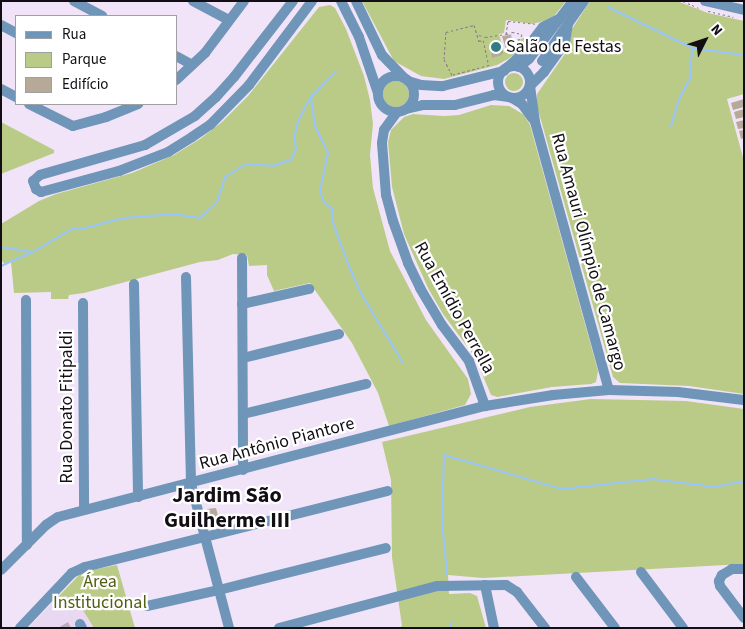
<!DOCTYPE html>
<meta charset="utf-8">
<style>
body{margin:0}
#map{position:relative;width:745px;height:629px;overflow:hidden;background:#f1e4f8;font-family:"Source Sans 3",sans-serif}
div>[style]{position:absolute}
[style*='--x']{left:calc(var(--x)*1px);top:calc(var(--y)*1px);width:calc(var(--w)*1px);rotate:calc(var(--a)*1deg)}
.built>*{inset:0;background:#e9d8f2}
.green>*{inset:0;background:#bacb87}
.round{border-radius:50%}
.shadow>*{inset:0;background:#0003}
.stream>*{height:2px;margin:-1px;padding:0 1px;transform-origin:1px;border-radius:1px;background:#99c5fe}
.building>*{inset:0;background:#b7a997}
.path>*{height:1px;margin-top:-0.5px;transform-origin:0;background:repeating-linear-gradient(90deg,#847b89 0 2.5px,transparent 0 5px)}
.minor>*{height:10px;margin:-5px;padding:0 5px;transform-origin:5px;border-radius:5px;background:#6f95b9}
.minor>.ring{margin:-5px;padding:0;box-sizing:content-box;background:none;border:10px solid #6f95b9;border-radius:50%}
.dots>*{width:14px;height:14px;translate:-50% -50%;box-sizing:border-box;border:2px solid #fff;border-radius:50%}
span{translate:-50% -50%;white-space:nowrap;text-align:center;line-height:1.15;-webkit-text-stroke:4.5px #fff;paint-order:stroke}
.poi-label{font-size:18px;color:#120e14}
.left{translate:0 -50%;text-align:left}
.street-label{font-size:18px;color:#120e14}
.park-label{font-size:18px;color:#515f13}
.district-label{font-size:22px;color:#120e14;font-weight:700}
.frame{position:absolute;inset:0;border:2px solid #120e14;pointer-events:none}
.legend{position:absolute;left:15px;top:15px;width:162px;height:90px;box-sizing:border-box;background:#fff;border:1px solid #a09fa1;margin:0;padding:6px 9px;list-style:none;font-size:15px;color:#120e14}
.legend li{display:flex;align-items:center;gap:10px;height:25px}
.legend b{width:25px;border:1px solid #a09fa1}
.north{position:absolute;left:680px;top:15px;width:50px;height:50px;-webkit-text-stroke:4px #fff;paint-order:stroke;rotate:49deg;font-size:14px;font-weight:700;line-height:20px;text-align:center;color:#120e14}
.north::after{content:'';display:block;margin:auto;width:18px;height:22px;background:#120e14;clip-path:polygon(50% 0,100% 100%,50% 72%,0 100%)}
</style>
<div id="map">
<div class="built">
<div style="clip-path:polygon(66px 596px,81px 607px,94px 628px,28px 628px,55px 600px)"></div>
</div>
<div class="green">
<div style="clip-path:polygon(362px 1px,566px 1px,555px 15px,544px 21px,532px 24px,506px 20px,504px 33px,499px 34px,504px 52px,514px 50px,514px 43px,525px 37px,530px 37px,520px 50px,508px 59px,497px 65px,444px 79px,421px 76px,394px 61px)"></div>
<div style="clip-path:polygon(590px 1px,677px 1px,708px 13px,744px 21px,744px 94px,727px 99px,744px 161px,744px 394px,689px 386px,620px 383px,613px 377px,537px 106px,537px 94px,569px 48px,572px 29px)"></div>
<div style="clip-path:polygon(330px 5px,335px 8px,346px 29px,364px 76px,370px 100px,373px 124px,370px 155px,373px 188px,390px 251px,426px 320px,468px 379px,471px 394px,465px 405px,389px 426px,378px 393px,352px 343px,310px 283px,274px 291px,267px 275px,267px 265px,249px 266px,247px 255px,233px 254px,218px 260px,200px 262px,84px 293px,69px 295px,68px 299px,51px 299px,51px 292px,14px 293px,11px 262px,5px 265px,1px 259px,1px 224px,39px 201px,56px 194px,132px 173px,174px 155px,200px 139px,222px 122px,248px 96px,319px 7px)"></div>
<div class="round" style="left:505px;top:73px;width:18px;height:18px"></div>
<div class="round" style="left:383px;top:81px;width:26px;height:26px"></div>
<div style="clip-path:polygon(491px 105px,509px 106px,516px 110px,524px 115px,530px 125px,598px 371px,596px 382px,591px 384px,552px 387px,497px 397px,491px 395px,475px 357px,443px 314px,428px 288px,404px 234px,392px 187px,388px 142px,391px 130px,404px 117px,413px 114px,444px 116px,459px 115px)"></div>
<div style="clip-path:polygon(1px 122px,54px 150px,54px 153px,1px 174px)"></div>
<div style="clip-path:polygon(591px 399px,686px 401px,744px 409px,744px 564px,483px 578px,448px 575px,449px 594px,470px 593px,477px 596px,486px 628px,399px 628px,402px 626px,392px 557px,391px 480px,382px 442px,530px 407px)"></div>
<div style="clip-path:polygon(117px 565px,135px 628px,94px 628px,81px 607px,66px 596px,55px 600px,82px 572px)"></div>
</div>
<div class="shadow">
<div style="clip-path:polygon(511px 34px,514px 46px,512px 47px,504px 37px)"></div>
<div style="clip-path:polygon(500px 42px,503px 53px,501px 54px,493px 44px)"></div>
<div style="clip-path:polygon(68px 622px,71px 628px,58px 628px)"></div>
</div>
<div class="stream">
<div style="--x:608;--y:7;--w:93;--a:26"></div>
<div style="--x:692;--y:48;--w:52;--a:7.7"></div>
<div style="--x:311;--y:98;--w:28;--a:82"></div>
<div style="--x:315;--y:126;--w:30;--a:64"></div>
<div style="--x:328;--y:153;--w:39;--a:102"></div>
<div style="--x:320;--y:191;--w:12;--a:70"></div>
<div style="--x:324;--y:202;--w:11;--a:41"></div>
<div style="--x:332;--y:209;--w:11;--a:90"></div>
<div style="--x:332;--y:220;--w:47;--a:70"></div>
<div style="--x:348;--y:264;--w:34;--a:66"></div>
<div style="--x:362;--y:295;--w:79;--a:58.9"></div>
<div style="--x:671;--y:126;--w:27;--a:-73"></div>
<div style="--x:679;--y:100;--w:25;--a:-64"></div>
<div style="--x:690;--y:77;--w:29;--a:-86"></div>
<div style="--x:1;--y:247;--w:30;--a:9"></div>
<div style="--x:1;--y:266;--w:35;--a:-24"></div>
<div style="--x:33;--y:252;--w:45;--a:-30.5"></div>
<div style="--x:72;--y:229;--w:13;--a:-4"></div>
<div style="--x:85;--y:228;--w:40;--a:-14.4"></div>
<div style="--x:124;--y:218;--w:51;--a:-4.5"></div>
<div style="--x:175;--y:214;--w:25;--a:9"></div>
<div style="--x:200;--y:218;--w:23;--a:-43"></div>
<div style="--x:217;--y:202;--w:26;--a:-72"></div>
<div style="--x:225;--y:177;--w:25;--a:-32"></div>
<div style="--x:246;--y:164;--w:26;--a:4"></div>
<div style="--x:272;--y:166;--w:20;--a:-18"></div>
<div style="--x:291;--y:160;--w:12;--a:-66"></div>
<div style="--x:296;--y:149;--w:11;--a:-100"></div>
<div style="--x:294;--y:138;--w:17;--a:-77"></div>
<div style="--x:298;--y:121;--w:13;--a:-63"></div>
<div style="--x:304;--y:109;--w:14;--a:-60"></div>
<div style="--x:311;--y:97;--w:36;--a:-46"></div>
<div style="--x:447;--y:575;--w:54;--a:-95.3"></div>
<div style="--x:442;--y:521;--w:66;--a:-88.3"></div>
<div style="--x:444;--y:455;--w:123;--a:16.1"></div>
<div style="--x:562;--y:489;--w:92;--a:-6.3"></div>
<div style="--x:653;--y:479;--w:62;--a:7.5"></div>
<div style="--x:714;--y:487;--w:31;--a:-11"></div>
<div style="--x:450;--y:628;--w:6;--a:-72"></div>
</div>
<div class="building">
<div style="clip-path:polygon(510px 35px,513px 48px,506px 50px,502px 36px)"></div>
<div style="clip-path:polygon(498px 42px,502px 55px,492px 58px,490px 44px)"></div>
<div style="clip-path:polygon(744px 99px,744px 107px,733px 110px,731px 103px)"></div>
<div style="clip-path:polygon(744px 109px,744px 117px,736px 119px,734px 112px)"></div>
<div style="clip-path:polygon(744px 120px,744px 128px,738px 129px,736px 122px)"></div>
<div style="clip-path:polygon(744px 130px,744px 138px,741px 139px,739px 131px)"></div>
<div style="clip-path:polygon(216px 508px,220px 523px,213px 525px,212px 521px,210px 521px,207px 509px)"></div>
</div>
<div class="path">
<div style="--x:683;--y:1;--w:17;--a:24"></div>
<div style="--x:708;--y:11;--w:26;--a:13"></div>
<div style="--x:474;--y:25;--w:17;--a:73"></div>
<div style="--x:479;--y:41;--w:4;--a:-14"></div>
<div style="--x:483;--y:40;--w:26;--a:77"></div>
<div style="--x:489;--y:65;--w:38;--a:165"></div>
<div style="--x:452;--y:75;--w:18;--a:-117"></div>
<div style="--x:444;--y:59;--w:27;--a:-86"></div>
<div style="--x:446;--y:32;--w:29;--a:-14"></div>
<div style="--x:506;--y:34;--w:6;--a:-18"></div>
<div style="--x:512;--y:32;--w:10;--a:11"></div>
<div style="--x:522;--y:34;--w:5;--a:112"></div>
<div style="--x:520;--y:39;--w:7;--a:164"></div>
<div style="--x:479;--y:35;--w:6;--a:18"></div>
<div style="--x:485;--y:37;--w:21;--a:-8"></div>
<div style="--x:506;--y:34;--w:13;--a:-81"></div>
<div style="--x:508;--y:21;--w:27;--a:6"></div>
</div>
<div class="minor">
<div style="--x:74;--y:1;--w:32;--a:28"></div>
<div style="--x:193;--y:1;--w:40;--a:28"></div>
<div style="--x:293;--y:1;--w:96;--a:127.8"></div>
<div style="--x:234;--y:77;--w:27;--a:132"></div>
<div style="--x:216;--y:97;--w:28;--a:138"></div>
<div style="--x:195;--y:116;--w:58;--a:149.9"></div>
<div style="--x:145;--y:145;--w:109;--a:164.1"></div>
<div style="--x:40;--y:175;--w:9;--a:139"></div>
<div style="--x:33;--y:181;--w:9;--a:69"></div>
<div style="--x:36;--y:189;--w:6;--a:31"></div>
<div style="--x:41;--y:192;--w:81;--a:-15.1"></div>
<div style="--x:119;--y:171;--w:53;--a:-21.2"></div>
<div style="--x:168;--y:152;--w:28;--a:-32"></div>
<div style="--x:192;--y:137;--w:22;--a:-34"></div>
<div style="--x:210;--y:125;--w:56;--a:-45.7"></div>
<div style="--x:249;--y:85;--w:105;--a:-53.1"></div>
<div style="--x:341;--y:1;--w:40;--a:63.4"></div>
<div style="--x:359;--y:37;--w:59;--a:71.3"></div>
<div style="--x:356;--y:1;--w:60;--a:64.3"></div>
<div style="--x:382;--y:55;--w:32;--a:46"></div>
<div style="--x:705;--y:1;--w:40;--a:13"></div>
<div style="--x:1;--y:25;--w:17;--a:28"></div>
<div style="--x:176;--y:56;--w:18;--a:29"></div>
<div style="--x:542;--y:61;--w:73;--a:-55"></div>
<div class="ring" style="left:498px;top:66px;width:22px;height:22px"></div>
<div style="--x:519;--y:67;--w:13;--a:-39"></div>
<div style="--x:529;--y:59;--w:73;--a:-52.8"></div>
<div style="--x:507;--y:68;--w:23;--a:-43"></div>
<div style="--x:524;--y:52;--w:31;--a:-53"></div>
<div style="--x:543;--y:27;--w:16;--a:-27"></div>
<div class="ring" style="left:378px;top:76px;width:26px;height:26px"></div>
<div style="--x:176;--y:80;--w:40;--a:-43"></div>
<div style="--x:205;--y:53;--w:65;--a:-53.1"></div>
<div style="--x:408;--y:81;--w:14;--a:17"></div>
<div style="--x:421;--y:85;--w:22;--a:3"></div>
<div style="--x:443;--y:86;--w:63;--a:-13.8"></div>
<div style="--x:530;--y:86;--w:36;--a:82"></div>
<div style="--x:535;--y:122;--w:278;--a:74.6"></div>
<div style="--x:530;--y:86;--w:20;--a:-45"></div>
<div style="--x:544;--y:72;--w:36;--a:-54"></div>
<div style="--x:565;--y:43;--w:19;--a:-81"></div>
<div style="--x:1;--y:89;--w:17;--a:28"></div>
<div style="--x:512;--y:98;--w:12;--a:31"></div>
<div style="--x:522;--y:104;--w:19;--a:54"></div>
<div style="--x:29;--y:104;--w:49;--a:26.6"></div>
<div style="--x:73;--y:126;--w:34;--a:-15"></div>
<div style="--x:106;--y:117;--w:35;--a:-22"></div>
<div style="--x:406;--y:109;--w:17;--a:-13"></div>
<div style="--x:423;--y:105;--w:32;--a:0"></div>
<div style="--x:455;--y:105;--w:40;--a:-14.4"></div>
<div style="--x:494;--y:95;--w:15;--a:8"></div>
<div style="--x:397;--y:112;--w:22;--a:126"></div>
<div style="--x:384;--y:130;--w:13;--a:99"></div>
<div style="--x:382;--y:143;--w:52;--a:85.6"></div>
<div style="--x:386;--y:195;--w:27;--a:75"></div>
<div style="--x:393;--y:221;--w:45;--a:70.3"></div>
<div style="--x:408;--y:263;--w:28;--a:64"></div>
<div style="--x:420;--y:288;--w:43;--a:59.3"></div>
<div style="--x:442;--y:325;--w:45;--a:53.1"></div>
<div style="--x:469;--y:361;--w:48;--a:70.4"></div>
<div style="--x:242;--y:258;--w:212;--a:89.7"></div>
<div style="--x:186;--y:277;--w:207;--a:88.6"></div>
<div style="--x:191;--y:484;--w:149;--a:75.2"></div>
<div style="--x:134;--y:284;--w:213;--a:88.9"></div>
<div style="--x:26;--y:300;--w:245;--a:89.8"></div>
<div style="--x:83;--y:303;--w:207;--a:89.7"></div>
<div style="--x:242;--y:304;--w:69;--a:-12.6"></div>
<div style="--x:243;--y:358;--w:99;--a:-14"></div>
<div style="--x:243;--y:414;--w:127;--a:-13.7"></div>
<div style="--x:744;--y:569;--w:12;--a:180"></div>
<div style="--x:732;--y:569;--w:12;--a:149"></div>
<div style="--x:722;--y:575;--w:7;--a:117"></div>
<div style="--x:719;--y:581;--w:5;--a:79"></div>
<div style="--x:720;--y:586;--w:40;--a:53"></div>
<div style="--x:1;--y:570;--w:64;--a:-45"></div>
<div style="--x:46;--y:525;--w:14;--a:-34"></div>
<div style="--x:58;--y:517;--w:441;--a:-14.6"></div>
<div style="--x:485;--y:406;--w:69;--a:-9.2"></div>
<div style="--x:553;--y:395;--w:56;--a:-5.1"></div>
<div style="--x:609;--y:390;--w:69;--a:1.7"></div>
<div style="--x:678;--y:392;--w:66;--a:6.9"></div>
<div style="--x:641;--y:572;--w:70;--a:53.1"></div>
<div style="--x:576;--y:577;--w:64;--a:52.6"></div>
<div style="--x:485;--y:585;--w:44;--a:78.2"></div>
<div style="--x:147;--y:606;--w:74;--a:-12.5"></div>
<div style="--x:219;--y:590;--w:172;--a:-14.1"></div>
<div style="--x:80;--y:624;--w:4;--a:63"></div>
<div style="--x:20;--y:628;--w:76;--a:-46.6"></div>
<div style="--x:72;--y:573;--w:14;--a:-25"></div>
<div style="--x:85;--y:567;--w:312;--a:-14.1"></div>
<div style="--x:279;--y:628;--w:163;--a:-14.9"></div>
<div style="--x:437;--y:586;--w:69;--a:-0.8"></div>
<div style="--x:506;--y:585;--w:13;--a:32"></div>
<div style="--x:517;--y:592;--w:46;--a:52.1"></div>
</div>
<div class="dots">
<div style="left:496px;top:47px;background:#337b84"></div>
</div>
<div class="poi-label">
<span class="left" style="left:506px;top:47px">Salão de Festas</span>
</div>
<div class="street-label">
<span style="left:588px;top:252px;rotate:75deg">Rua Amauri Olímpio de Camargo</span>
<span style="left:454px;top:308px;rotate:61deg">Rua Emídio Perrella</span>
<span style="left:67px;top:407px;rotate:-90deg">Rua Donato Fitipaldi</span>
<span style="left:277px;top:444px;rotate:-15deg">Rua Antônio Piantore</span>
</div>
<div class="park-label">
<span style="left:100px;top:593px">Área<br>Institucional</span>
</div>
<div class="district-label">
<span style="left:227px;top:508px">Jardim São<br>Guilherme III</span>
</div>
<div class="frame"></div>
<ul class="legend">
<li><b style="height:6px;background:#6f95b9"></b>Rua</li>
<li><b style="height:14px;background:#bacb87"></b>Parque</li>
<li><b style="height:14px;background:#b7a997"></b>Edifício</li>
</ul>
<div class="north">N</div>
</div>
